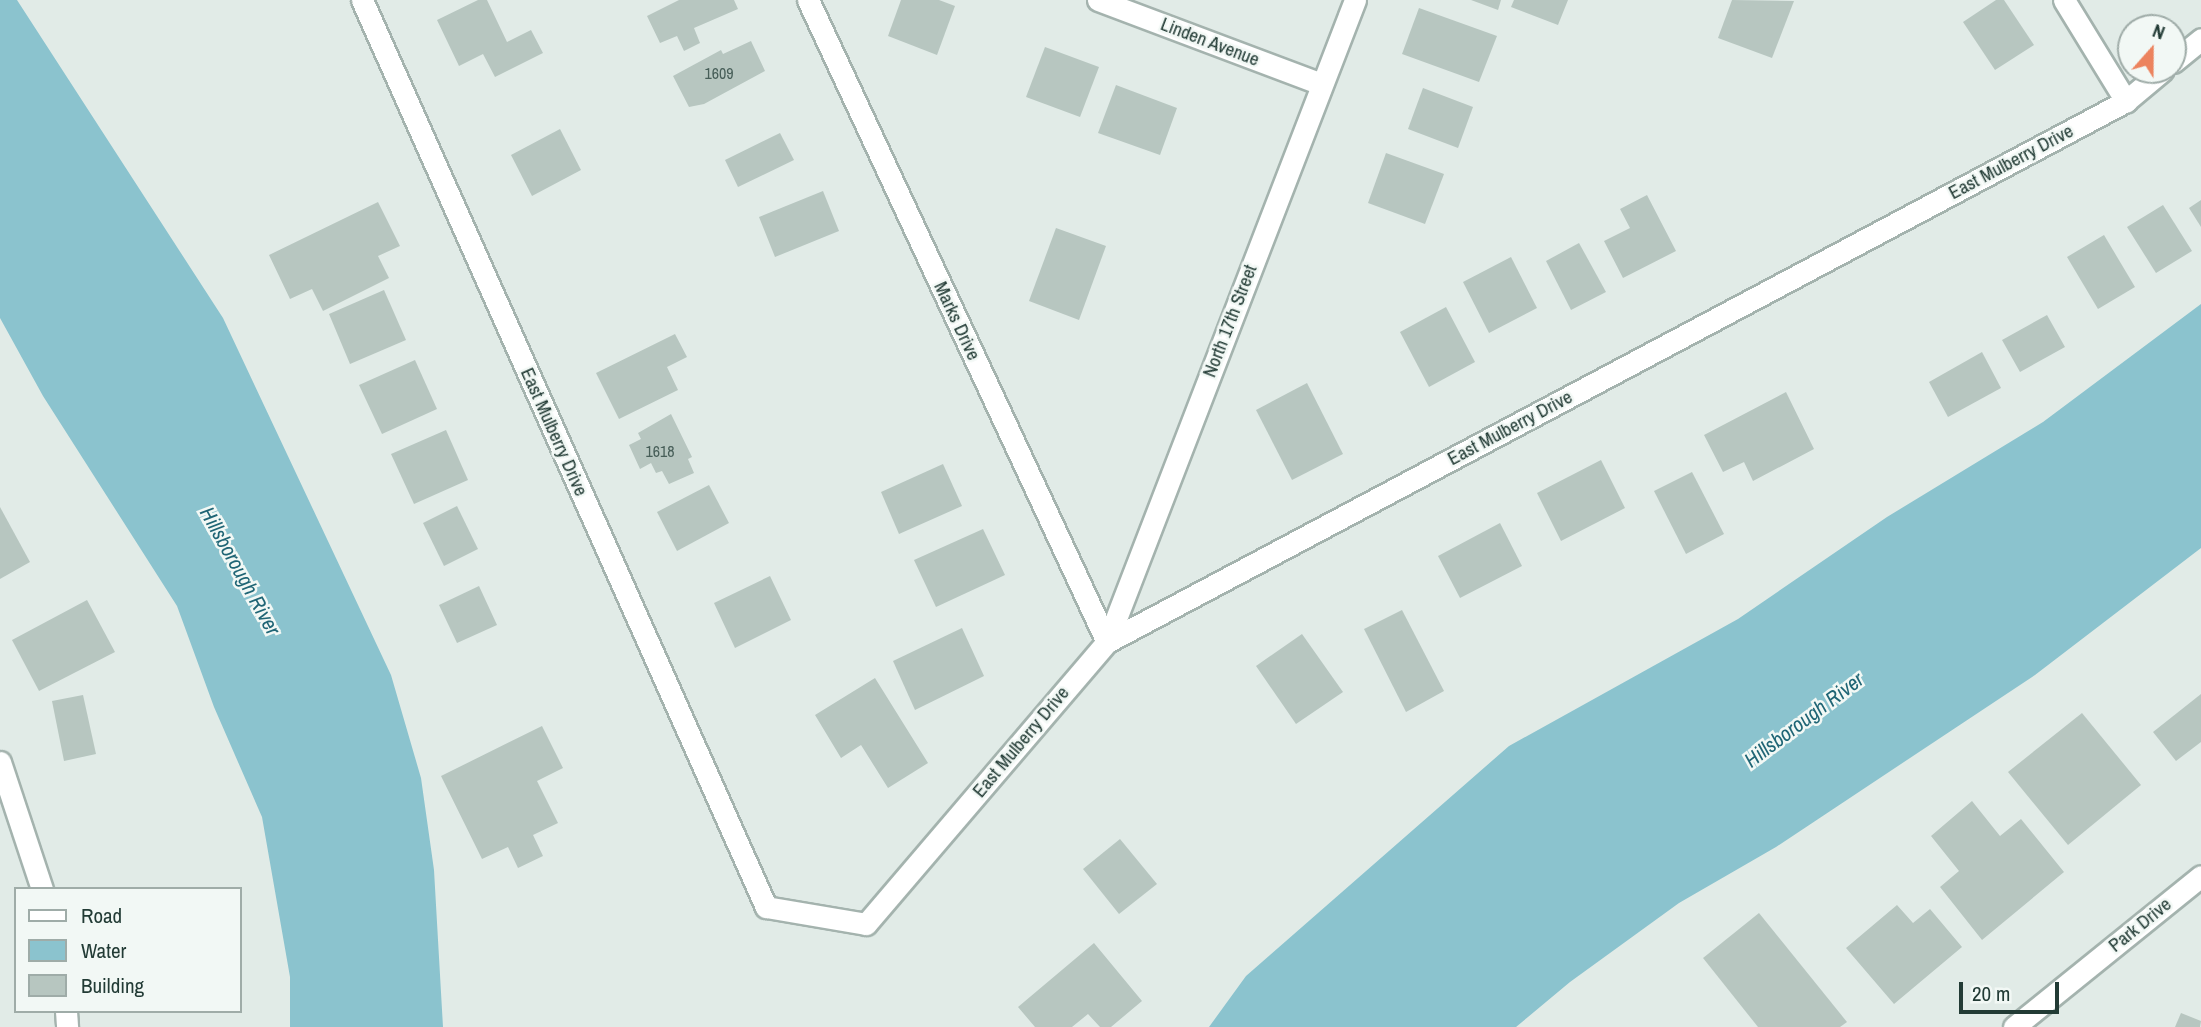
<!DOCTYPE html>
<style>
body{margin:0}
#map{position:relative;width:2201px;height:1027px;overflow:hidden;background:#e1ebe7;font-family:"Archivo Narrow",sans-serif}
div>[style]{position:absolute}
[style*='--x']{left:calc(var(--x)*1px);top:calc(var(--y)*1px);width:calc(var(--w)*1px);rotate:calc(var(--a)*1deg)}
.water>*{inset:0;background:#8bc3ce}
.building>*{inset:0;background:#b7c6c0}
.roads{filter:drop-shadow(2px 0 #a4b3ae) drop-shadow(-2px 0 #a4b3ae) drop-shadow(0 2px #a4b3ae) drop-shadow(0 -2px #a4b3ae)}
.street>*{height:21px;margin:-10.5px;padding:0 10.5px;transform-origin:10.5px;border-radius:10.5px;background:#fff}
span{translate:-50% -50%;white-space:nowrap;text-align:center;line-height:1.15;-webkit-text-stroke:5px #f2f8f5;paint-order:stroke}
.number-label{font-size:16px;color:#475e58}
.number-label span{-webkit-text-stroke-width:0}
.street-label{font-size:19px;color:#223b35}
.water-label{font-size:21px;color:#1f6575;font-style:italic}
.legend{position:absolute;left:14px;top:887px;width:228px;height:126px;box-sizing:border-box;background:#f2f8f5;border:2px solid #9faca8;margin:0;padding:9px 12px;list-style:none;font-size:21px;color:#223b35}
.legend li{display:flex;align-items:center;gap:14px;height:35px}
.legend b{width:35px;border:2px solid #9faca8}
.north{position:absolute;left:2117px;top:14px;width:70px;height:70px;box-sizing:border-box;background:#f2f8f5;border:2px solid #9faca8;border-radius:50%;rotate:21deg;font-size:19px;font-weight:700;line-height:28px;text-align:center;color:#223b35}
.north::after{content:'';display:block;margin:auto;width:24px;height:32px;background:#ec835e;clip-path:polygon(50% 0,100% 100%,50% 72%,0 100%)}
.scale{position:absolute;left:1959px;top:982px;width:100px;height:32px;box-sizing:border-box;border:4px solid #223b35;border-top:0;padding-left:9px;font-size:21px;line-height:24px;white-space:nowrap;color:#223b35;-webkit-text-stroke:5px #f2f8f5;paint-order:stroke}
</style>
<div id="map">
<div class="water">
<div style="clip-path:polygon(0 0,17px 0,223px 318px,391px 675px,421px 778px,434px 870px,443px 1027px,290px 1027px,290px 977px,262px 817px,214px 707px,177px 606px,43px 396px,0 318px)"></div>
<div style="clip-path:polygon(2201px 304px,2201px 548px,2035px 675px,1776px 847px,1679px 903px,1570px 982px,1516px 1027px,1209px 1027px,1246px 976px,1509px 746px,1738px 619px,1887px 517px,2043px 422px)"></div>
</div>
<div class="building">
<div style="clip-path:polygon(478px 0,487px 0,507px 42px,531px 30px,543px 53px,495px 77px,483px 54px,459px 66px,437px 20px)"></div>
<div style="clip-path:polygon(679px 0,734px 0,738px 9px,694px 28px,700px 43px,684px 51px,677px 36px,660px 43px,647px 16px)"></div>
<div style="clip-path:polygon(901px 0,939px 0,955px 6px,937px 55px,888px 36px)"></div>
<div style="clip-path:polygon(1471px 0,1501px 0,1498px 10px)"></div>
<div style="clip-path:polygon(1514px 0,1568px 0,1558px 25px,1511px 7px)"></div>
<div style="clip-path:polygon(1732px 0,1794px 1px,1772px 58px,1718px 38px)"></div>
<div style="clip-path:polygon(1996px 0,2004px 0,2034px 45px,1995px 70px,1963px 22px)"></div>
<div style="clip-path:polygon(1419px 8px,1497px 36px,1479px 82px,1402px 54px)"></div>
<div style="clip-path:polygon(751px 41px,765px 71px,704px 104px,689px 107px,673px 76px,721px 50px,723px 54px)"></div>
<div style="clip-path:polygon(1045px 47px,1099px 67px,1080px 117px,1026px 97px)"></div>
<div style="clip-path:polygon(1116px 85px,1177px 108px,1160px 155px,1098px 133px)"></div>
<div style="clip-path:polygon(1423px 88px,1473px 107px,1458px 148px,1408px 129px)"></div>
<div style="clip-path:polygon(560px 129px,581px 170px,532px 196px,511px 155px)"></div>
<div style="clip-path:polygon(780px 133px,794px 160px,738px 187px,725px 160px)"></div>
<div style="clip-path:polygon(1386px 153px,1444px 174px,1425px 224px,1368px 203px)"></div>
<div style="clip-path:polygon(823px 191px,839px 231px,775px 257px,759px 217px)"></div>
<div style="clip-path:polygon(1647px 195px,1676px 251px,1623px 278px,1604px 241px,1630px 228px,1620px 209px)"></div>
<div style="clip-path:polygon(2201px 200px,2201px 227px,2189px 208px)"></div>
<div style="clip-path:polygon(378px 202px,400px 246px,378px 256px,389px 278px,323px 311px,312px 289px,290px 299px,269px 255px)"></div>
<div style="clip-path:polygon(2163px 205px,2192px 251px,2156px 273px,2127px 227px)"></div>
<div style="clip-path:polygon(1056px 228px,1106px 246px,1079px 320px,1029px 301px)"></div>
<div style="clip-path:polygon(2104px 235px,2135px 287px,2098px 309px,2067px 257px)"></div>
<div style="clip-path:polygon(1579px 243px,1606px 292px,1571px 310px,1546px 261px)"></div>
<div style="clip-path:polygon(1511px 257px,1537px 308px,1489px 333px,1463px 282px)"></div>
<div style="clip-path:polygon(384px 290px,406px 340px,350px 364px,329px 314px)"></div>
<div style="clip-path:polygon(1446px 307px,1475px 362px,1429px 387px,1400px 332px)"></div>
<div style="clip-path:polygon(2047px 315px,2065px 347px,2020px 372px,2002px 340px)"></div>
<div style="clip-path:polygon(675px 334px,687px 357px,667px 367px,678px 390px,619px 419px,596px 373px)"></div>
<div style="clip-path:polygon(1982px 352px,2001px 388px,1948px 417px,1929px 382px)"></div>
<div style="clip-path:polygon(415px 360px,437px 409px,382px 434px,359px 385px)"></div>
<div style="clip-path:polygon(1307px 383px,1343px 454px,1292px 480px,1256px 410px)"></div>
<div style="clip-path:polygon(1786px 392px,1814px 449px,1753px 481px,1744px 462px,1723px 472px,1704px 435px)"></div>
<div style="clip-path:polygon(671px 414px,692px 457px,688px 459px,694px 473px,669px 484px,662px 471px,656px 473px,651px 463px,640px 469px,629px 445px,641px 439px,638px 433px)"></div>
<div style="clip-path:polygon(446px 430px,468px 480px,414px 504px,391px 454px)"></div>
<div style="clip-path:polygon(1601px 460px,1625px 508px,1561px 541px,1537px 493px)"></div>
<div style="clip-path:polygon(943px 464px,962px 506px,899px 534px,881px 492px)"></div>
<div style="clip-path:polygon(1692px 472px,1724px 534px,1686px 554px,1654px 491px)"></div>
<div style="clip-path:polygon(709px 485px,729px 523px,677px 551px,657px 512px)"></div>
<div style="clip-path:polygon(457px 506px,478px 549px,444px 566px,423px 523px)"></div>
<div style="clip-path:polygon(0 507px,30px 562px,0 579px)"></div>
<div style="clip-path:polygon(1500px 523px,1522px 566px,1460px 598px,1438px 556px)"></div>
<div style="clip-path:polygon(983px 529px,1005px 575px,936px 607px,914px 560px)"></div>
<div style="clip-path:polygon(770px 576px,791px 620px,735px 648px,714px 603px)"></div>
<div style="clip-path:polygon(479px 586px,497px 625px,457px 643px,439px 605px)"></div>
<div style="clip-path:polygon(87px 600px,115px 652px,39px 691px,12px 640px)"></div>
<div style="clip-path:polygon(1402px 610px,1444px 691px,1406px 712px,1364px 629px)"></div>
<div style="clip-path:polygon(962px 628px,984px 676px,915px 710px,893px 661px)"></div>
<div style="clip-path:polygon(1302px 634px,1343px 692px,1296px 724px,1256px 666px)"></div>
<div style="clip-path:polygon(875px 678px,928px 763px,888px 788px,861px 745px,841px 758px,815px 715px)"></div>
<div style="clip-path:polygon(2201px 694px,2201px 742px,2176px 761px,2153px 732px)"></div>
<div style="clip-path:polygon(83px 695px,96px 754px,64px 761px,52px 701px)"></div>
<div style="clip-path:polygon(2082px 713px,2141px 785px,2068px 845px,2008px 772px)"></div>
<div style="clip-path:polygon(542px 726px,563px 768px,537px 781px,558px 823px,533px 835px,543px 856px,518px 868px,508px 847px,482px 859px,441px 776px)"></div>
<div style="clip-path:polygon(1972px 801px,2000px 836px,2021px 819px,2064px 872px,1982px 940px,1940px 887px,1959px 871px,1931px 836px)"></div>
<div style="clip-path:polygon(1120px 839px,1157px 884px,1119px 914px,1083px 869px)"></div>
<div style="clip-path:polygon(1897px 905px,1913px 923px,1930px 909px,1962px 947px,1894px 1004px,1846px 948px)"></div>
<div style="clip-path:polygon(1759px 913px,1847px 1022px,1840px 1027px,1758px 1027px,1703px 958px)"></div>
<div style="clip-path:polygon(1094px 943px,1142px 1001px,1111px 1027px,1100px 1027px,1088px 1014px,1072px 1027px,1035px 1027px,1018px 1007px)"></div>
<div style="clip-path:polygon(2181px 1013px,2201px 1021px,2200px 1027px,2175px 1027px)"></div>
</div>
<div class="roads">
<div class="street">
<div style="--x:362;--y:0;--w:993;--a:65.99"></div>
<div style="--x:766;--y:907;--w:101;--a:9.6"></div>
<div style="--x:866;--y:924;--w:371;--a:-49.5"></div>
<div style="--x:1107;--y:642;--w:1154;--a:-27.96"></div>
<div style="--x:2126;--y:101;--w:48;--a:-40"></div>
<div style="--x:808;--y:0;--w:708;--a:65.03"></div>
<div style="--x:1098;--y:0;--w:239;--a:20.6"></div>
<div style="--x:2064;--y:0;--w:119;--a:58.5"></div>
<div style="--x:2173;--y:62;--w:36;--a:-39"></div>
<div style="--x:1107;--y:642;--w:688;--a:-68.88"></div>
<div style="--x:0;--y:762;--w:134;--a:71.7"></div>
<div style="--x:66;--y:1011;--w:16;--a:86"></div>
<div style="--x:2014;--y:1027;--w:240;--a:-38.9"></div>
</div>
</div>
<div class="number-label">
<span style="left:719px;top:73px">1609</span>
<span style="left:660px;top:451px">1618</span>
</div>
<div class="street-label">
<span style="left:1210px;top:42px;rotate:21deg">Linden Avenue</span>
<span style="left:2011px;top:162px;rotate:-28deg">East Mulberry Drive</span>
<span style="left:957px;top:321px;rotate:65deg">Marks Drive</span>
<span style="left:1230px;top:321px;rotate:-69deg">North 17th Street</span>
<span style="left:1510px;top:428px;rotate:-28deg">East Mulberry Drive</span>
<span style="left:554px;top:432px;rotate:66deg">East Mulberry Drive</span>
<span style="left:1021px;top:742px;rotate:-50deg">East Mulberry Drive</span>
<span style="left:2140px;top:925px;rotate:-39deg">Park Drive</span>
</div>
<div class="water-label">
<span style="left:240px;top:571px;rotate:61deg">Hillsborough River</span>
<span style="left:1804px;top:720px;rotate:-37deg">Hillsborough River</span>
</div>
<ul class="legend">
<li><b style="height:9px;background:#fff"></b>Road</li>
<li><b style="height:19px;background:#8bc3ce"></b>Water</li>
<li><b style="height:19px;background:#b7c6c0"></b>Building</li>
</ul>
<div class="north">N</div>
<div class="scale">20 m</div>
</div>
